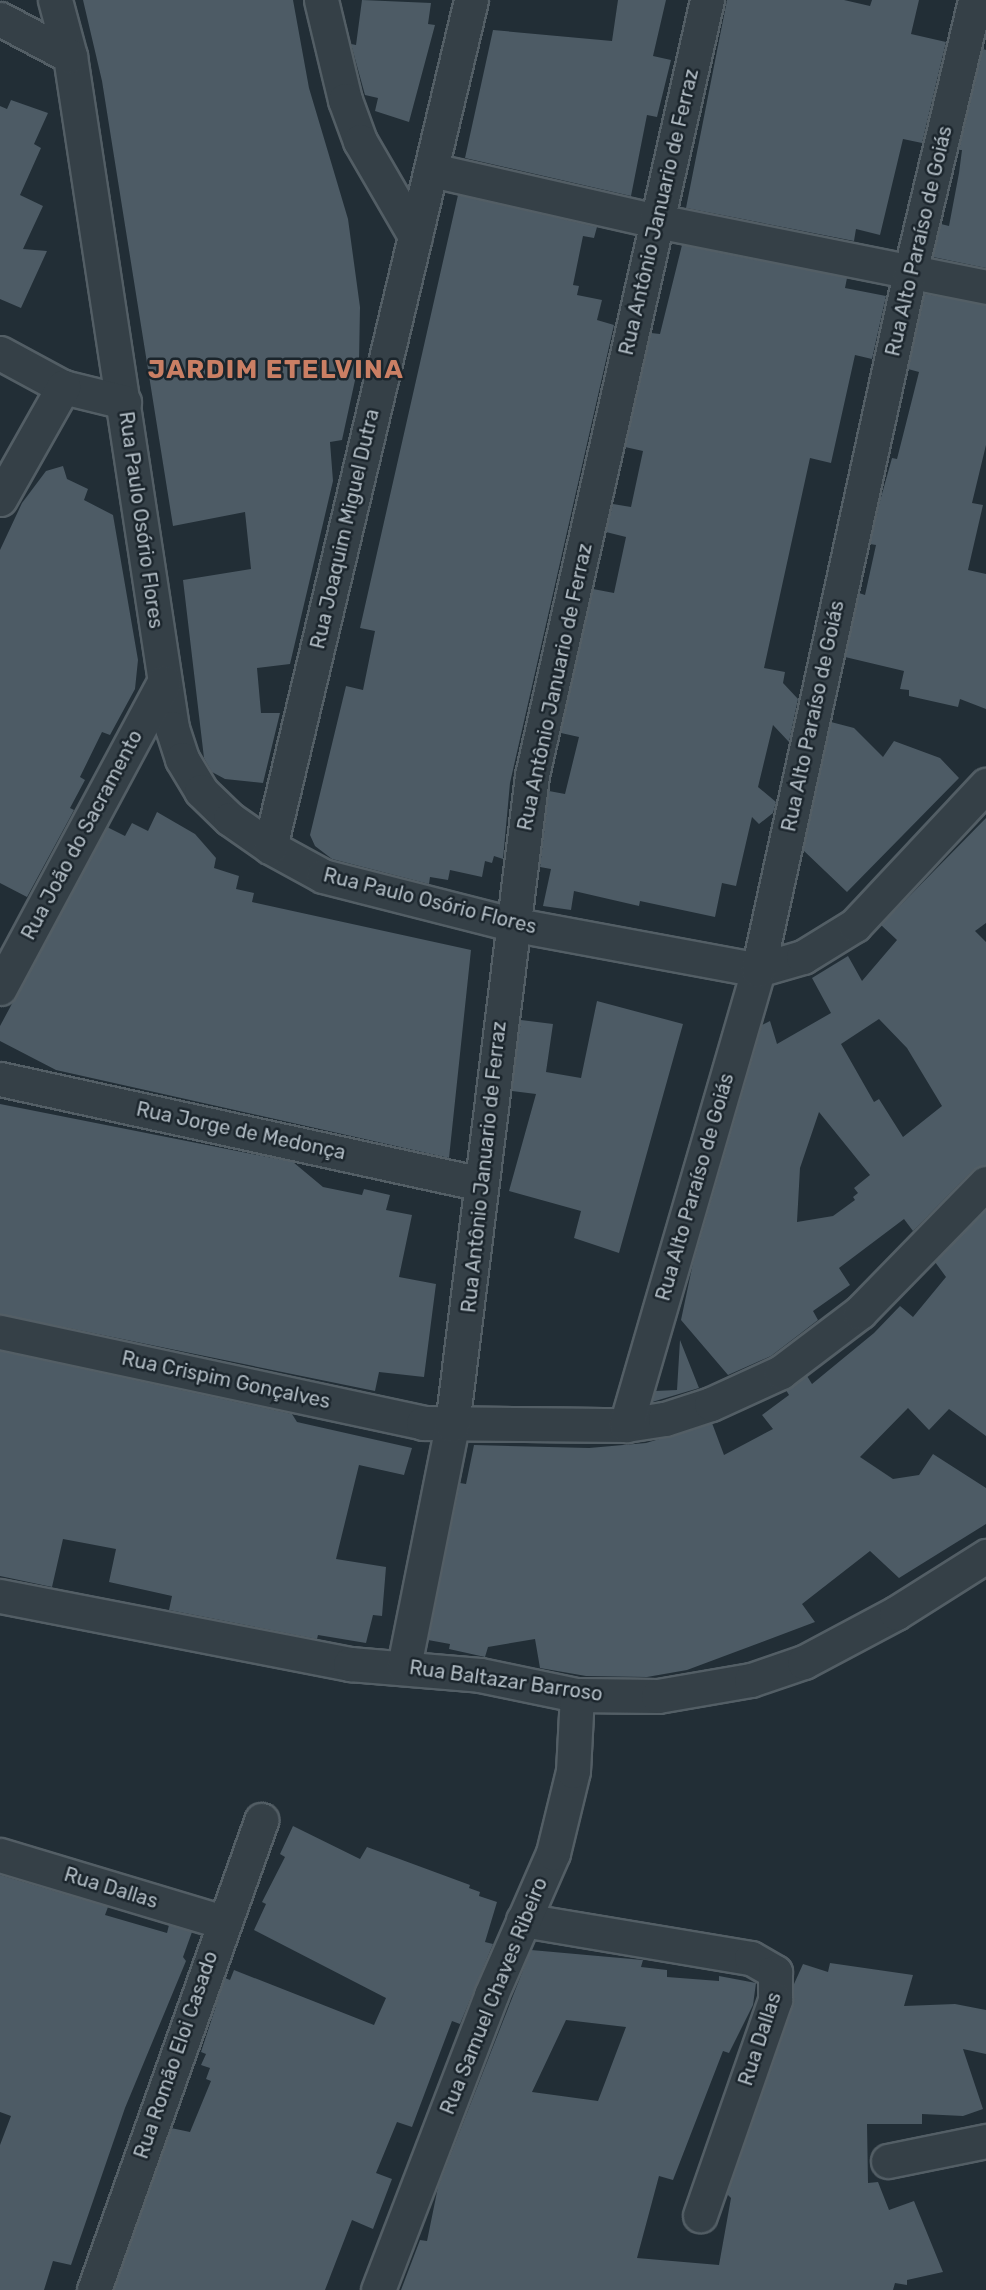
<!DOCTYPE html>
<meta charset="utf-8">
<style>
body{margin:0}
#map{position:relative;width:986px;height:2290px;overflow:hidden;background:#222e36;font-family:Rubik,sans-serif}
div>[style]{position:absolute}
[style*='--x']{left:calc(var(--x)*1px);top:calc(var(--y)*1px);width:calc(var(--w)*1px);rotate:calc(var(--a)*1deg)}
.building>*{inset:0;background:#4d5b65}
.roads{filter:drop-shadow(2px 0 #535e65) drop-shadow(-2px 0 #535e65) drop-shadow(0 2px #535e65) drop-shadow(0 -2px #535e65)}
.minor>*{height:33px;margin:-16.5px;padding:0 16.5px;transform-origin:16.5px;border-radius:16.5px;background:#354047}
span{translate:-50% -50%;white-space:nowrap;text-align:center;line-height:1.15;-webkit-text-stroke:5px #1b252c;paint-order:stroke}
.street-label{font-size:20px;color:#b0bbc3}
.district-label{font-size:26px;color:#ca7f64;font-weight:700;letter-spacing:1.5px}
</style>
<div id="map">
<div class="building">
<div style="clip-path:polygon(83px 0,293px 0,309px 88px,348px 219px,360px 307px,359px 362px,342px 440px,330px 442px,333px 481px,290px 664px,257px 668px,261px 713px,280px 713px,263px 783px,225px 779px,212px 772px,204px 758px,183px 580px,251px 569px,245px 512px,173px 526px,102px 81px)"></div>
<div style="clip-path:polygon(362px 0,431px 3px,428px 24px,435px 25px,409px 122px,375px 111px,378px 98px,365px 95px,351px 44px,356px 45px)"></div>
<div style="clip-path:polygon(618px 0,666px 0,653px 56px,671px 60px,657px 117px,647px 115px,631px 196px,465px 158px,493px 30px,612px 41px)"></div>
<div style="clip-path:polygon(727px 0,844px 0,870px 6px,872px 0,919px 0,911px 34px,946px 42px,922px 143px,903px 139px,880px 235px,856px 229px,854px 241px,686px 208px)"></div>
<div style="clip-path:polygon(983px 49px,986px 50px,986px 268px,933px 257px,941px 224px,949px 226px,959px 173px,962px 150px,959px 150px)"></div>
<div style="clip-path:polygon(11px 100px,48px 113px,34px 144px,41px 148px,20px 195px,43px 206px,23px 249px,47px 251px,21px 308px,0 299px,0 106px,7px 109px)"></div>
<div style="clip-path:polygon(458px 195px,597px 227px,594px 238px,583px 236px,573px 285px,579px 286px,577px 295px,602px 300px,597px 320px,614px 325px,510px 783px,503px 859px,494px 856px,492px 863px,485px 861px,482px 877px,450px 870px,448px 880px,430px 877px,429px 884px,332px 859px,315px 846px,310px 835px,346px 686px,363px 690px,375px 631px,360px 628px)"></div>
<div style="clip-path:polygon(682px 245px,847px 278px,845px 288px,886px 296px,872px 359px,855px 355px,831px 463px,810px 458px,764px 668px,785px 672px,783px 683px,798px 699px,789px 742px,773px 725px,758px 787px,776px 802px,773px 813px,759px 824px,752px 817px,736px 886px,722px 883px,715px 917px,640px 901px,639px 906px,574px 891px,571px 910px,543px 906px,551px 869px,540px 867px,549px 791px,565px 794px,579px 737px,561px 733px,593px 589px,614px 593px,626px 537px,606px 532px,613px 504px,631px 507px,643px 451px,625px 447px,651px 333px,660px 334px)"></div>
<div style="clip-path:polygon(925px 294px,986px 305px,986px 445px,972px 503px,983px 505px,968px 570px,986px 574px,986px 709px,960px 699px,958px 707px,909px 696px,909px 690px,900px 689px,904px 671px,845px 657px,859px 593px,865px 595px,876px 545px,870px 544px,880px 501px,892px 458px,897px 459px,919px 372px,908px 369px)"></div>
<div style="clip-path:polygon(63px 466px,67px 479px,88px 489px,84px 500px,113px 515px,138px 660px,135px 689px,110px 735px,102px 732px,80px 777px,85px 780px,70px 808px,74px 810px,27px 897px,0 883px,0 550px,22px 503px,46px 471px)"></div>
<div style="clip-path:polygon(831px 722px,854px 728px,883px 757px,894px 741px,940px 758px,959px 778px,847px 892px,803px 850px)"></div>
<div style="clip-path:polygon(157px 812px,195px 834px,216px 858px,214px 868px,239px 876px,236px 889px,254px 893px,252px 902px,471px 950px,449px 1158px,56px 1070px,0 1041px,0 1026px,107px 827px,125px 836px,132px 823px,148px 831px)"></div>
<div style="clip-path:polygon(evenodd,986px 818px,986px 923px,975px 931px,986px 942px,986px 1165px,973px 1170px,913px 1231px,904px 1219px,839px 1268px,850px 1285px,813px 1311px,818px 1320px,771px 1356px,728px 1375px,681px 1320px,693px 1263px,762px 1025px,770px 1021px,777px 1044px,831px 1013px,812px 978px,848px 956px,862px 981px,897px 940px,881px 925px,986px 818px,879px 1019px,907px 1048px,942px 1106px,903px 1137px,879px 1099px,874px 1102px,841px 1044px,879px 1019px,986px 818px,819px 1112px,870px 1175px,854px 1188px,858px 1193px,853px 1197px,855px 1200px,833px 1216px,797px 1222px,800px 1168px,819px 1112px)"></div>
<div style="clip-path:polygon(597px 1001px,683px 1024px,619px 1253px,574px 1238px,581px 1211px,509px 1191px,536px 1094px,512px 1091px,521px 1020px,553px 1024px,546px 1072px,581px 1078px)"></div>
<div style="clip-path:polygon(0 1104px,293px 1162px,323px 1187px,362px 1195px,364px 1189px,390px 1195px,386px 1210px,412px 1215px,399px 1277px,436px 1284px,424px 1377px,379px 1372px,375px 1391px,0 1314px)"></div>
<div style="clip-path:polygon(986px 1210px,986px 1436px,949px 1409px,929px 1430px,908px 1408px,860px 1457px,893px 1479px,919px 1475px,933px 1454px,986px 1488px,986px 1524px,899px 1578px,870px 1551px,802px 1604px,815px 1622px,687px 1670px,647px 1677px,586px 1676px,540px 1668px,535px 1639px,488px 1647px,485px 1657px,449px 1649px,450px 1644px,428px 1640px,460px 1483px,466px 1484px,474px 1445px,589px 1448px,646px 1443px,712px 1423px,724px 1455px,773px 1429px,762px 1415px,789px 1395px,786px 1390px,807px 1376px,812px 1384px,874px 1333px,900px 1306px,913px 1317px,946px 1277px,935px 1262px)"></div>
<div style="clip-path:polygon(680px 1340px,699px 1388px,652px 1402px,655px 1391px,677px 1390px)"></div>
<div style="clip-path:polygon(0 1351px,292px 1414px,297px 1422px,412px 1448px,404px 1475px,359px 1465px,336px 1559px,386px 1567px,382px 1616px,373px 1615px,366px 1643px,318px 1635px,317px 1639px,169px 1610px,172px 1596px,109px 1582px,116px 1549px,63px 1539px,52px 1587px,0 1576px)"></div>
<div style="clip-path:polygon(293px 1826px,360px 1859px,367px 1847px,470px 1885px,469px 1888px,480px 1892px,479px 1896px,497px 1902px,485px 1942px,493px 1944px,460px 2024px,452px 2021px,412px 2127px,397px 2122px,376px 2173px,392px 2179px,373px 2229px,352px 2220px,325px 2290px,114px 2290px,171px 2128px,190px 2132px,211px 2081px,206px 2079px,210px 2068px,201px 2065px,206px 2054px,201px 2052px,225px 1978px,230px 1980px,234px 1970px,374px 2025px,386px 1998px,254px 1930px,266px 1904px,262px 1902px,285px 1857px,280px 1854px)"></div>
<div style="clip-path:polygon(0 1875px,108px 1907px,105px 1915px,167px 1933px,169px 1925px,192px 1932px,183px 1957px,186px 1961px,125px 2108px,71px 2265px,53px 2261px,44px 2290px,0 2290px,0 2145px,11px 2116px,0 2112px)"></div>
<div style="clip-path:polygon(evenodd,531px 1950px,643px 1960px,641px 1967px,667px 1970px,667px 1977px,719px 1981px,719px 1976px,756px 1983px,753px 2005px,729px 2053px,723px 2051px,673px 2180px,659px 2176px,637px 2258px,719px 2265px,731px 2198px,727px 2194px,793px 2006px,794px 1984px,803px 1964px,828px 1972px,830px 1963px,913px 1975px,904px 2006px,955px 2004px,986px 2010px,986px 2054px,963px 2049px,983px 2109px,963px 2116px,922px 2114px,922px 2124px,867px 2124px,868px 2183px,878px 2182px,889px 2210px,914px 2201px,943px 2272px,907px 2280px,907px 2285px,895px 2283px,893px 2290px,401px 2290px,420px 2240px,427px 2241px,438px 2187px,531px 1950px,566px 2020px,626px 2027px,598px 2101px,532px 2092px,566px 2020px)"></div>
</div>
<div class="roads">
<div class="minor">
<div style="--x:55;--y:0;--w:58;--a:75"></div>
<div style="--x:70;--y:56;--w:680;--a:81.37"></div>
<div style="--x:172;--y:728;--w:33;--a:72"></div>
<div style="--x:182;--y:759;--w:37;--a:59"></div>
<div style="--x:201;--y:791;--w:40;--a:44"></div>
<div style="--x:230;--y:819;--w:49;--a:35"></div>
<div style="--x:270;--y:847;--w:60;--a:28.7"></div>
<div style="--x:323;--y:876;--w:194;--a:14.3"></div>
<div style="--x:511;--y:924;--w:251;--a:10.5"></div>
<div style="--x:758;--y:970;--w:47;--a:-16.1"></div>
<div style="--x:803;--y:957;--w:61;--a:-31.6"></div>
<div style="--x:855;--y:925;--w:192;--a:-46.9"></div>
<div style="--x:321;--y:0;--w:103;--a:76.5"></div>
<div style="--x:345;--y:100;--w:44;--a:69.9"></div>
<div style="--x:360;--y:141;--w:110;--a:59.9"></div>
<div style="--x:0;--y:19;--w:79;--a:27.9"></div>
<div style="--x:432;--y:170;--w:231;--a:12.8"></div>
<div style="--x:657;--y:221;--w:336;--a:11.3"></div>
<div style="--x:0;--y:353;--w:72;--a:28.4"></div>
<div style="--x:63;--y:387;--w:63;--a:13.8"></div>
<div style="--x:0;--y:499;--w:129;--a:-60.6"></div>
<div style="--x:270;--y:847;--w:871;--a:-76.65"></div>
<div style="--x:0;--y:988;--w:347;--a:-61.8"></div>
<div style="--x:0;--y:1079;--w:493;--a:12.3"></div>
<div style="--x:0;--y:1332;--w:433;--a:12.1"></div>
<div style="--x:423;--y:1423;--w:203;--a:0.6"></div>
<div style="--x:626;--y:1425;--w:39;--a:-9"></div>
<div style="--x:665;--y:1419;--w:48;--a:-18.1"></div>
<div style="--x:711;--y:1404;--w:77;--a:-24.6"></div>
<div style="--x:781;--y:1372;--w:99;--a:-37.2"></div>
<div style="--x:860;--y:1312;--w:180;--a:-45.7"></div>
<div style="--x:626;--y:1425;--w:474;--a:-73.8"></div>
<div style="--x:758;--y:970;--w:713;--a:-77.7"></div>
<div style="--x:910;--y:273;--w:281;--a:-76.6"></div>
<div style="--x:0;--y:1596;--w:357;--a:11"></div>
<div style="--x:350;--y:1664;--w:130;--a:4.8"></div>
<div style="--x:480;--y:1675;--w:99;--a:11.7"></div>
<div style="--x:577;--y:1695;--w:81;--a:0.7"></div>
<div style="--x:658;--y:1696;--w:94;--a:-9.8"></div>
<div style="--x:751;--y:1680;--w:56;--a:-18.8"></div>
<div style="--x:804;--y:1662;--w:104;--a:-28"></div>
<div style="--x:896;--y:1613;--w:107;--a:-32.3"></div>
<div style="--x:404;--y:1666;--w:246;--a:-78.7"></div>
<div style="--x:452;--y:1425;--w:655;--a:-82.98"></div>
<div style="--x:532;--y:775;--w:795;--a:-77.28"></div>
<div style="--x:0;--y:1855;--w:233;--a:16.7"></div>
<div style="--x:523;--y:1920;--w:231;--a:9.5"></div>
<div style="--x:751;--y:1958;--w:28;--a:30"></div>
<div style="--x:775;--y:1972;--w:28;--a:90"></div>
<div style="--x:775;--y:2000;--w:228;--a:109.2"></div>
<div style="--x:888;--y:2161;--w:100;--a:-11.5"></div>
<div style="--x:94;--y:2290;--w:499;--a:-70.4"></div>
<div style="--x:378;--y:2290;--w:316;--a:-69"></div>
<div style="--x:491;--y:1995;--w:155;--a:-66.4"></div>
<div style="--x:553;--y:1853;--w:84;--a:-76.3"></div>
<div style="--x:573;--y:1771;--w:76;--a:-87"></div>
</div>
</div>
<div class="street-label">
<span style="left:659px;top:212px;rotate:-77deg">Rua Antônio Januario de Ferraz</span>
<span style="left:919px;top:241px;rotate:-77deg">Rua Alto Paraíso de Goiás</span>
<span style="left:141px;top:520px;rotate:82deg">Rua Paulo Osório Flores</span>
<span style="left:345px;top:529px;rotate:-77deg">Rua Joaquim Miguel Dutra</span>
<span style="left:555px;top:687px;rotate:-78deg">Rua Antônio Januario de Ferraz</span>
<span style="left:813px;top:716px;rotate:-78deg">Rua Alto Paraíso de Goiás</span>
<span style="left:82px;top:835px;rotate:-62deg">Rua João do Sacramento</span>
<span style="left:430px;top:901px;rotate:14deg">Rua Paulo Osório Flores</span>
<span style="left:241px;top:1131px;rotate:12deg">Rua Jorge de Medonça</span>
<span style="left:484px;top:1167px;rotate:-84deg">Rua Antônio Januario de Ferraz</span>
<span style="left:695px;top:1187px;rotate:-74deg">Rua Alto Paraíso de Goiás</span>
<span style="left:226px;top:1380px;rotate:12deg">Rua Crispim Gonçalves</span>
<span style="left:506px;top:1681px;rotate:8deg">Rua Baltazar Barroso</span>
<span style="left:111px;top:1888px;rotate:17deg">Rua Dallas</span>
<span style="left:494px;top:1996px;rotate:-68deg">Rua Samuel Chaves Ribeiro</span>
<span style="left:760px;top:2039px;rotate:-72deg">Rua Dallas</span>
<span style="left:176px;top:2055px;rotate:-71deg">Rua Romão Eloi Casado</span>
</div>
<div class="district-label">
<span style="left:276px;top:370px">JARDIM ETELVINA</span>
</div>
</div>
